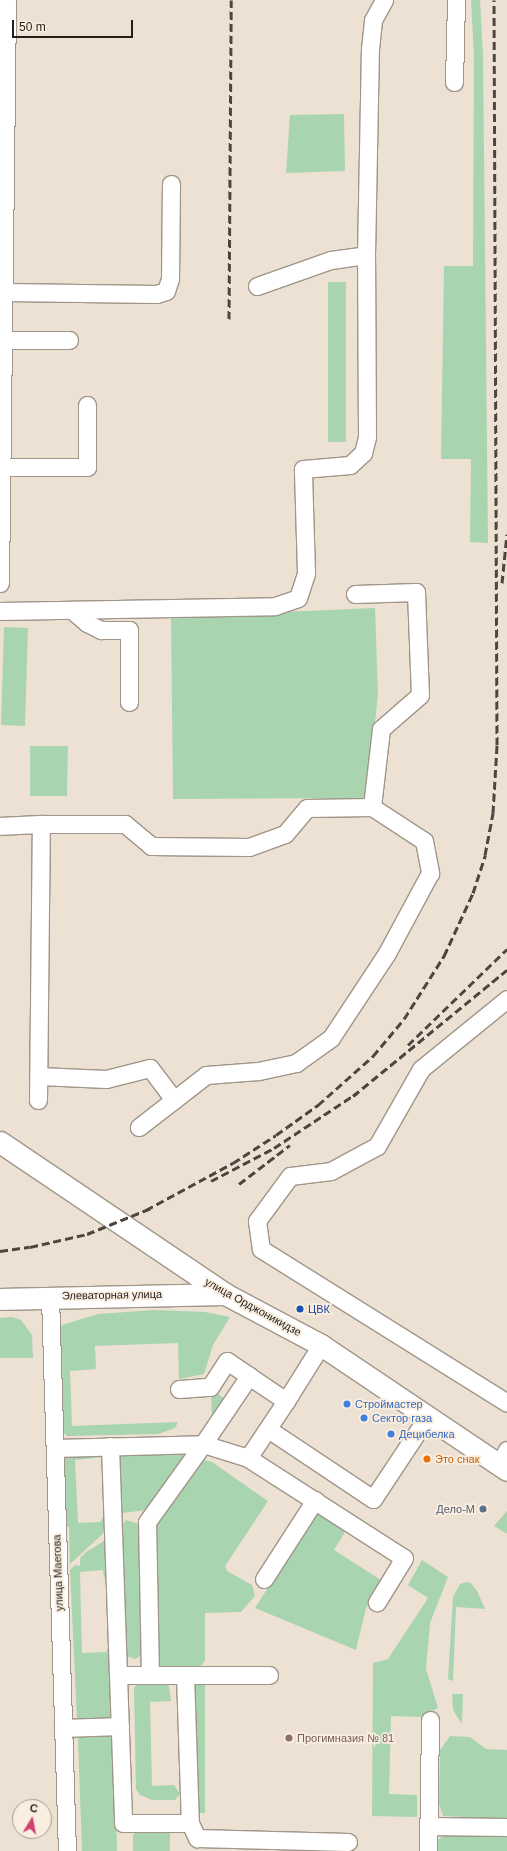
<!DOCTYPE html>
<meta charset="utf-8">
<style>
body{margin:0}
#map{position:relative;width:507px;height:1851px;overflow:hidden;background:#ede1d3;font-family:Helvetica,sans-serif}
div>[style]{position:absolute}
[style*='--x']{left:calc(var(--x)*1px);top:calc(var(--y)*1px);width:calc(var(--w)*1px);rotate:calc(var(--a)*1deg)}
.green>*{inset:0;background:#a9d4b0}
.roads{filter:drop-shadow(1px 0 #a09588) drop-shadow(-1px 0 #a09588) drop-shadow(0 1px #a09588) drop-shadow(0 -1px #a09588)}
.minor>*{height:17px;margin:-8.5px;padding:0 8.5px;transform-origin:8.5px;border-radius:8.5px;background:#fff}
.major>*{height:21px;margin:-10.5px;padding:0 10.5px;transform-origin:10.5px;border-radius:10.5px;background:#fff}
.rail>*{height:3px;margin-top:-1.5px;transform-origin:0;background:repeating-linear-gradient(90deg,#4d4640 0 8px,transparent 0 12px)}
.dots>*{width:11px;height:11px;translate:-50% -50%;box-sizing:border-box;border:2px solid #faeee0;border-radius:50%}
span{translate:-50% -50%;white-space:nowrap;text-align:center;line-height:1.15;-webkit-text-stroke:3.5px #faeee0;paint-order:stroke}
.street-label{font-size:11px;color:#231e19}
.transit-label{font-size:11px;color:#164399}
.left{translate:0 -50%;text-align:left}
.shop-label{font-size:11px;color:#366cbe}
.food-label{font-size:11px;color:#c56008}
.service-label{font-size:11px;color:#4e5e75}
.right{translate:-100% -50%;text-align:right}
.education-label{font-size:11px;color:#785e54}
.north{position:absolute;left:12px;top:1799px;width:40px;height:40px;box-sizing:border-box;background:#faeee0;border:1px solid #a49b90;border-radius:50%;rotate:10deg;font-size:11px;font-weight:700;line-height:16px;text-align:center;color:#231e19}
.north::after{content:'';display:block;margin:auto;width:14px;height:18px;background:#d04270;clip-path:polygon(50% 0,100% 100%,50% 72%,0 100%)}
.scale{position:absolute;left:12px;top:20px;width:121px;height:18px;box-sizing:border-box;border:2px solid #231e19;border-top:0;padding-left:5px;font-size:12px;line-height:14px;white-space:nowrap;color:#231e19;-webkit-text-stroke:3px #faeee0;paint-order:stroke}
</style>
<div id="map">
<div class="green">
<div style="clip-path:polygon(471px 0,480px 0,483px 54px,488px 543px,470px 542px,471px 459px,441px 459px,444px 266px,473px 266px,474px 55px)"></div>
<div style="clip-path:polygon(344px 114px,345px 171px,286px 173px,290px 115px)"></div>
<div style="clip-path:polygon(328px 282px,346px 282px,346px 442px,328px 442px)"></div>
<div style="clip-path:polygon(375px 608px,378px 694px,367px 798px,173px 799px,171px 617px)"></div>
<div style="clip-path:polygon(4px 627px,28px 628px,25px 726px,1px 725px)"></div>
<div style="clip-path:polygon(30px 746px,68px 746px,67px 796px,30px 796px)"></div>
<div style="clip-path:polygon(154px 1310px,205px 1312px,230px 1317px,213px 1345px,204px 1374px,179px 1379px,178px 1343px,95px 1346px,96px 1369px,70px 1371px,72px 1426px,178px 1422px,175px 1428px,158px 1434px,67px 1436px,61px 1430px,57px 1337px,62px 1325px,98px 1314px)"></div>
<div style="clip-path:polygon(12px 1317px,21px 1320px,32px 1335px,33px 1358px,0 1358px,0 1318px)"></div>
<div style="clip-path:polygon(231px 1370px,233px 1371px,218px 1394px,225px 1399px,212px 1418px,211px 1394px)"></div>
<div style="clip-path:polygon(101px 1449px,105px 1457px,75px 1460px,78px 1523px,101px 1522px,102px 1518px,108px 1518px,108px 1529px,70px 1564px,69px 1527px,65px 1526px,61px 1460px,64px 1452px)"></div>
<div style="clip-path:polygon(116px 1453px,182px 1453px,185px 1458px,148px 1510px,122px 1513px,118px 1509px)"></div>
<div style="clip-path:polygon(204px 1460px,212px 1462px,268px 1501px,225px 1566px,227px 1571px,252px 1585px,255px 1596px,241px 1612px,205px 1613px,205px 1660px,202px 1665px,195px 1668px,160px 1667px,154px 1661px,154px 1522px,197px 1464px)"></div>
<div style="clip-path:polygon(507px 1511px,507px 1534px,494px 1526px)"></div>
<div style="clip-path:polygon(316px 1512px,344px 1528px,344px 1534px,334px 1550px,381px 1580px,382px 1584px,366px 1608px,356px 1650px,255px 1608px)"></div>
<div style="clip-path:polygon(126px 1520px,140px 1524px,145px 1653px,135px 1659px,124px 1655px,120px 1528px)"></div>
<div style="clip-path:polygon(104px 1541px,107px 1543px,109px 1579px,104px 1577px,103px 1570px,80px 1572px,82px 1653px,106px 1652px,109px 1644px,114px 1719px,77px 1720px,70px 1570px,75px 1565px,80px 1566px,80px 1558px,86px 1552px)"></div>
<div style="clip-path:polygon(422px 1560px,448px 1577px,430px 1623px,426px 1669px,438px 1708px,419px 1717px,391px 1716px,389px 1794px,417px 1795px,417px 1817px,372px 1816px,373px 1663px,388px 1659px,428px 1598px,408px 1585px)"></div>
<div style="clip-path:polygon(466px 1582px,471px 1583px,477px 1591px,485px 1609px,456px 1607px,453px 1681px,448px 1679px,453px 1597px,460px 1584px)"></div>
<div style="clip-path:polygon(164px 1682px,169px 1686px,171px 1701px,150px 1702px,152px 1786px,174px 1785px,180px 1794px,175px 1800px,152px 1800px,140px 1795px,136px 1789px,134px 1688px,138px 1683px)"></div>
<div style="clip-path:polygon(196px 1684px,205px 1684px,205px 1813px,200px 1813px,197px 1812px,192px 1687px)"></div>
<div style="clip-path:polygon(452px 1694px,463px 1694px,462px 1724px,453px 1710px)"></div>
<div style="clip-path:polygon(109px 1735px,115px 1740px,117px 1851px,82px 1851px,78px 1739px,83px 1736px)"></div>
<div style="clip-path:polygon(450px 1736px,470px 1737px,486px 1749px,507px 1750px,507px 1819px,443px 1816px,439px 1804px,440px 1750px)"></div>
<div style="clip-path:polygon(165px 1829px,170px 1833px,170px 1851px,133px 1851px,133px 1835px,137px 1831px)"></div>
<div style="clip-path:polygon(445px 1834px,507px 1836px,507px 1851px,438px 1851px,438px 1840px)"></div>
</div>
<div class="roads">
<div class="minor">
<div style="--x:454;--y:82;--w:82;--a:-88.6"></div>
<div style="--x:257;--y:286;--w:78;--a:-19.4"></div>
<div style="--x:331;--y:260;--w:35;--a:-8"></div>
<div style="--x:4;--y:292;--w:152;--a:0.8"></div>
<div style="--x:156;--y:294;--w:10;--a:-17"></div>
<div style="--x:166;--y:291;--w:13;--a:-72"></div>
<div style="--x:170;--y:279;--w:95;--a:-89.4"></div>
<div style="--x:3;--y:340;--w:66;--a:0"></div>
<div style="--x:2;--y:467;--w:85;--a:0"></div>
<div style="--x:87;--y:467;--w:62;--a:-90"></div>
<div style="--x:0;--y:583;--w:583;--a:-89.31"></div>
<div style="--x:355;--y:594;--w:61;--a:-1.9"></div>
<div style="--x:416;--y:592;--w:103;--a:87.8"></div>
<div style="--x:420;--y:695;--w:52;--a:138.9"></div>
<div style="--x:381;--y:729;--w:79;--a:96.6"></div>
<div style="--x:72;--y:610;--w:20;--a:41"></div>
<div style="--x:87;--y:623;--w:16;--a:27"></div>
<div style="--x:101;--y:630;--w:28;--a:0"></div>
<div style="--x:129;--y:630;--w:72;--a:90"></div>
<div style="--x:0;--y:611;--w:275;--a:-1"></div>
<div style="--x:275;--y:606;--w:24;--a:-19"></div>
<div style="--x:298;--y:598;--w:26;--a:-72"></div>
<div style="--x:306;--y:573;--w:104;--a:-91.7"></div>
<div style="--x:303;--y:469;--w:47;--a:-4.9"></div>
<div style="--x:350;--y:465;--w:18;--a:-43"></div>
<div style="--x:363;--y:453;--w:16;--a:-76"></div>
<div style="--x:367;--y:437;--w:182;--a:-90.3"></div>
<div style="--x:366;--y:255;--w:206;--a:-88.9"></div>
<div style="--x:370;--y:49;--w:29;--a:-84"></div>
<div style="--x:373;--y:20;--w:23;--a:-61"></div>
<div style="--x:0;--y:826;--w:41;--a:-2.8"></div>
<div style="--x:507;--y:999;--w:111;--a:140.9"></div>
<div style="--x:421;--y:1069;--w:89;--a:119.7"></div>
<div style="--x:377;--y:1146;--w:52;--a:151.5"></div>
<div style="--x:331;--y:1171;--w:41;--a:173"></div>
<div style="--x:290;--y:1176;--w:56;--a:126.3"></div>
<div style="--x:257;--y:1221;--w:28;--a:82"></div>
<div style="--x:261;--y:1249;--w:290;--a:32"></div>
<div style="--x:39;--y:1076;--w:67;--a:2.6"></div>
<div style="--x:106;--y:1079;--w:45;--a:-14"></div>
<div style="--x:150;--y:1068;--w:40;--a:53"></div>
<div style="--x:38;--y:1100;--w:276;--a:-89.4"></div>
<div style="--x:41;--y:824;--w:84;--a:0"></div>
<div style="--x:125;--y:824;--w:34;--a:40"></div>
<div style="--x:151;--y:846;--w:98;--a:0.6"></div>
<div style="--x:249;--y:847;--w:38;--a:-20"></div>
<div style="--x:285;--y:834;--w:34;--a:-50"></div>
<div style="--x:307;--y:808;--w:65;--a:-0.9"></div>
<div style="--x:372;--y:807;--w:62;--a:33.2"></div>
<div style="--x:424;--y:841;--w:33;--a:79"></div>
<div style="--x:430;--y:873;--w:91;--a:118.3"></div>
<div style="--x:387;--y:953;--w:102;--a:123.4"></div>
<div style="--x:331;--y:1038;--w:43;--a:144.5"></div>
<div style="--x:296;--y:1063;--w:39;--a:168"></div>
<div style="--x:258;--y:1071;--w:52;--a:175.6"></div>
<div style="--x:206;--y:1075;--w:85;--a:142.2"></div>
<div style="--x:50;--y:1296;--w:555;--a:88.25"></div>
<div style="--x:179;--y:1389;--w:31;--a:-4"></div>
<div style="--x:210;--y:1387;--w:31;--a:-57"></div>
<div style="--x:227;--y:1361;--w:27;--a:34"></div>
<div style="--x:286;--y:1401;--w:66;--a:-58"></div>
<div style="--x:268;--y:1429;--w:126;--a:33.7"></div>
<div style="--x:373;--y:1499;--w:100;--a:-56.5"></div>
<div style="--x:110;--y:1446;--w:377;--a:88"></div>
<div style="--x:123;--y:1823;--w:67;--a:0"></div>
<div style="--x:190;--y:1823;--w:17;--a:65"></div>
<div style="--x:197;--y:1838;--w:151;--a:1.5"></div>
<div style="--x:55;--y:1448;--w:148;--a:-1.5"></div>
<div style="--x:248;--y:1458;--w:69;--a:-56.3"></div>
<div style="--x:286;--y:1401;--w:45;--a:-146"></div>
<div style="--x:249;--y:1376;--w:82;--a:124.1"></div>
<div style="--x:203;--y:1444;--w:47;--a:17.3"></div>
<div style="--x:248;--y:1458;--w:185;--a:32.7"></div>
<div style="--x:404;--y:1558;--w:52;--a:121.5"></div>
<div style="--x:499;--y:1465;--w:17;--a:-62"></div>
<div style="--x:264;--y:1579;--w:94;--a:-57.2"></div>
<div style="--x:119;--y:1675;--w:150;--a:0"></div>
<div style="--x:150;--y:1675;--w:153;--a:-91.1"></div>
<div style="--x:147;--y:1522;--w:96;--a:-54.3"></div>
<div style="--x:185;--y:1675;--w:148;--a:88.1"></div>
<div style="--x:63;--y:1728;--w:57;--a:-2"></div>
<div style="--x:428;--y:1826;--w:79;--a:0.7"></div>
<div style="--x:428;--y:1851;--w:131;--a:-89.1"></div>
</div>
<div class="major">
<div style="--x:0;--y:1142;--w:272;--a:34"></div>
<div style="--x:225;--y:1294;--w:109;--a:28"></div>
<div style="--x:321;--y:1345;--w:224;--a:33.9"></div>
<div style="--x:0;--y:1299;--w:225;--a:-1.3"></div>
</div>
</div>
<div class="rail">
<div style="--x:229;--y:319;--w:319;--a:-89.6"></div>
<div style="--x:502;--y:583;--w:49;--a:-84.2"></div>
<div style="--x:408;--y:1045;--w:138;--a:-44.1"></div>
<div style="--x:353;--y:1096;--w:199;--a:-39.3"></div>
<div style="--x:211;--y:1181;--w:71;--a:-27.6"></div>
<div style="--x:274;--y:1148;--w:100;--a:-33.5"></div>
<div style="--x:239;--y:1184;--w:64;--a:-37.4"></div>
<div style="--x:146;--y:1210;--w:99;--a:-28.4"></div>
<div style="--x:233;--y:1163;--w:51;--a:-33.1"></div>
<div style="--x:276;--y:1135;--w:52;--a:-35.5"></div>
<div style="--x:318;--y:1105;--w:74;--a:-41.7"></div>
<div style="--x:373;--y:1056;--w:48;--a:-50"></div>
<div style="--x:404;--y:1019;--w:75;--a:-57.6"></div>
<div style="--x:444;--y:956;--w:69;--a:-65.3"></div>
<div style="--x:473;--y:893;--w:40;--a:-72"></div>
<div style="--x:485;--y:855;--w:43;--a:-79.2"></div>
<div style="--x:493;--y:813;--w:68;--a:-86.6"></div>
<div style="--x:497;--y:745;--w:745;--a:-90.23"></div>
<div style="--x:0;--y:1251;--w:30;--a:-8"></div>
<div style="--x:30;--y:1247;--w:58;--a:-12.8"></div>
<div style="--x:87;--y:1234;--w:69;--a:-22.1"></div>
</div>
<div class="dots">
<div style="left:300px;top:1309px;background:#1a4fb4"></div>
<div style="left:347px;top:1404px;background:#3f7fe0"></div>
<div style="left:364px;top:1418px;background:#3f7fe0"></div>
<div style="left:391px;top:1434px;background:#3f7fe0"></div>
<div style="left:427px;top:1459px;background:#e8710a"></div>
<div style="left:483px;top:1509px;background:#5c6f8a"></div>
<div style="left:289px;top:1738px;background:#8d6e63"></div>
</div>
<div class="street-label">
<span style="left:112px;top:1295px;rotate:-1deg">Элеваторная улица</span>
<span style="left:253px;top:1307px;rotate:29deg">улица Орджоникидзе</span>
<span style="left:58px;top:1573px;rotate:-92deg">улица Маегова</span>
</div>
<div class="transit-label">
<span class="left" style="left:308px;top:1309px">ЦВК</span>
</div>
<div class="shop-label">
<span class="left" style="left:355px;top:1404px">Строймастер</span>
<span class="left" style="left:372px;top:1418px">Сектор газа</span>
<span class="left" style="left:399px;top:1434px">Децибелка</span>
</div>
<div class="food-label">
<span class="left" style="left:435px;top:1459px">Это снак</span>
</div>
<div class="service-label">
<span class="right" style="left:475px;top:1509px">Дело-М</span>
</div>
<div class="education-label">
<span class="left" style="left:297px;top:1738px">Прогимназия № 81</span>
</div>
<div class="north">С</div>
<div class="scale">50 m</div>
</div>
